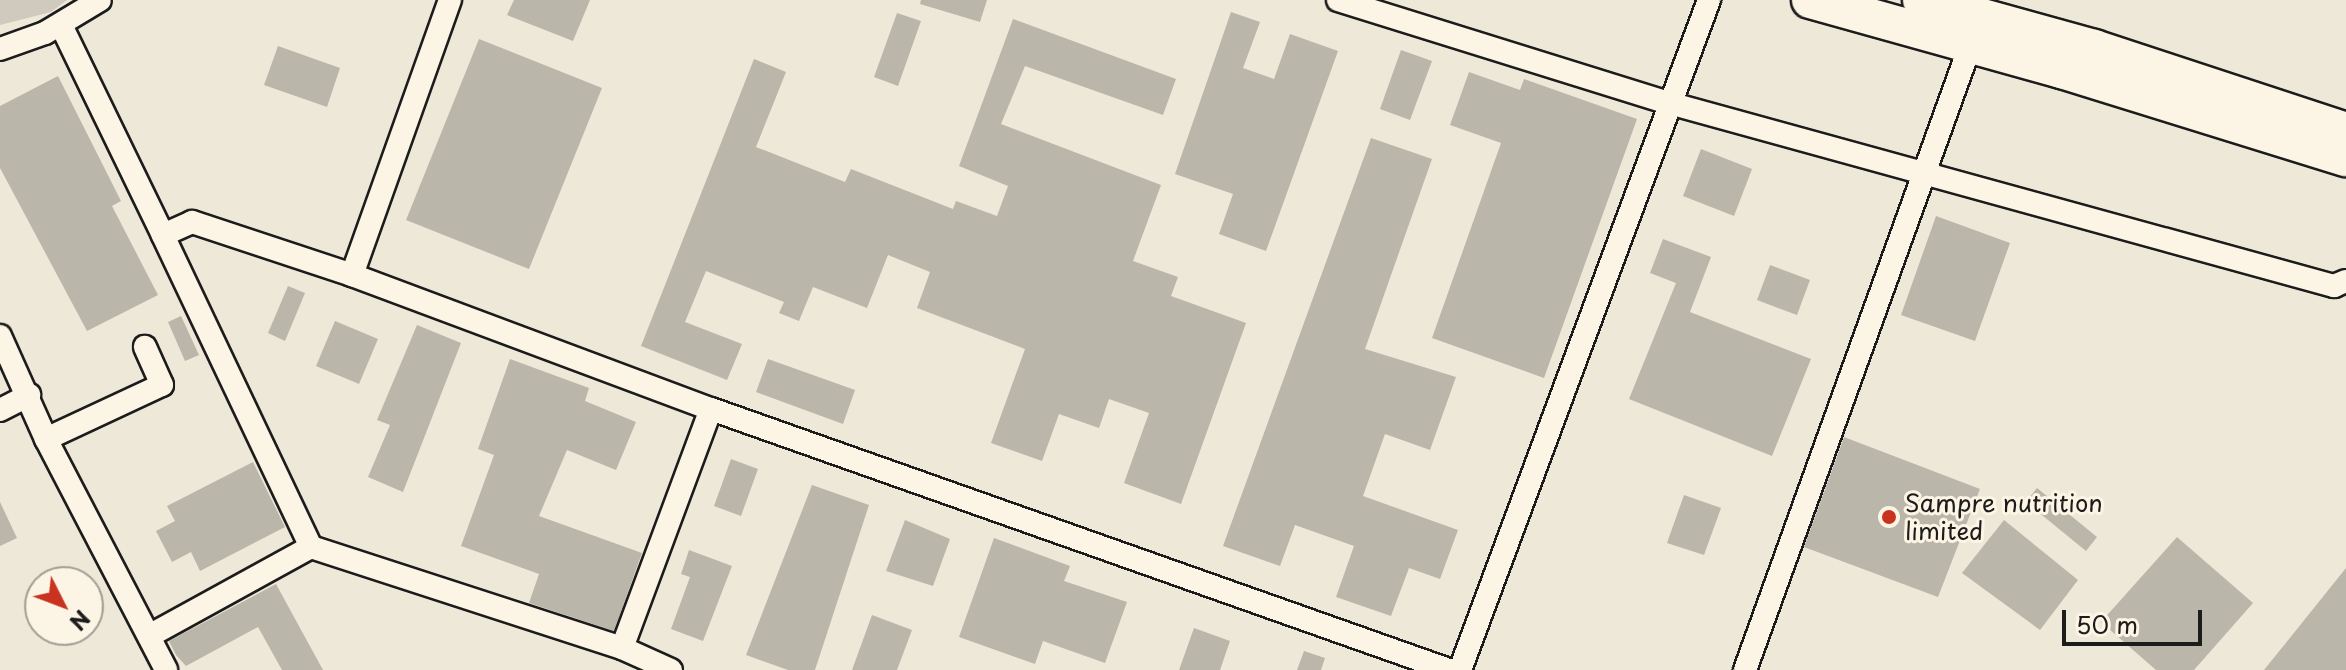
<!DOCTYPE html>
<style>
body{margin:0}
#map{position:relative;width:2346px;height:670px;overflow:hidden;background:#eee8d9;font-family:"Playpen Sans",sans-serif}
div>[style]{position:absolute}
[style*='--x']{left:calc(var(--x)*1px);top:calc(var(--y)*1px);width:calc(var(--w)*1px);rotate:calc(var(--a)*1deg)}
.green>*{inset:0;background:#cfcabd}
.building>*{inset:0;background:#bab6aa}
.roads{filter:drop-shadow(2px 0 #1c1c1c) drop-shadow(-2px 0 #1c1c1c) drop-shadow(0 2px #1c1c1c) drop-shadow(0 -2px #1c1c1c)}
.minor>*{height:22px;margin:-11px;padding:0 11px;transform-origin:11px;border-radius:11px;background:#fcf5e5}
.trunk>*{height:36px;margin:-18px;padding:0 18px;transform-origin:18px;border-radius:18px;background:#fcf5e5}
.dots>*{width:22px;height:22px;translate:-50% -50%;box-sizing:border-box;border:4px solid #fcf5e5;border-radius:50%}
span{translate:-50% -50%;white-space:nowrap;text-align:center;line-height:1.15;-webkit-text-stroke:6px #fcf5e5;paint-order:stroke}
.poi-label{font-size:24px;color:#1c1c1c}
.left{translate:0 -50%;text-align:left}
.north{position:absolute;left:24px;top:566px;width:80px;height:80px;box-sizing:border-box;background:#fcf5e5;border:2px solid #a29e95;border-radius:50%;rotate:132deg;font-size:22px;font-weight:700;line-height:32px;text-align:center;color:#1c1c1c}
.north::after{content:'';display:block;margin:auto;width:28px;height:36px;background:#c8321e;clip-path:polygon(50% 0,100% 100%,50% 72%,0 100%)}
.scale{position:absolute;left:2062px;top:610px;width:140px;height:36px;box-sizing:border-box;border:4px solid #1c1c1c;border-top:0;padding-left:10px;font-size:24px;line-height:28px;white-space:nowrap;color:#1c1c1c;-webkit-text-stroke:6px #fcf5e5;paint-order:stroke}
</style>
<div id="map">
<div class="green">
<div style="clip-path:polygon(0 0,67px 0,51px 12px,0 25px)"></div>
</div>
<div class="building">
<div style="clip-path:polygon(514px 0,590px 0,573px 41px,507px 15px)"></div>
<div style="clip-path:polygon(921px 0,987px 0,980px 22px,920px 4px)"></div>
<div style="clip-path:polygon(1231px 12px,1260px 22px,1243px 68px,1274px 79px,1290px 34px,1338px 51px,1266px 251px,1219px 234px,1233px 194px,1175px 174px)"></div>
<div style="clip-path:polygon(897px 13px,921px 21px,898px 86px,874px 77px)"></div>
<div style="clip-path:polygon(1013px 19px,1176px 79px,1163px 115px,1025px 66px,1001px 124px,1161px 185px,1133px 261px,1178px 277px,1171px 296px,1246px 323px,1181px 504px,1124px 483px,1149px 413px,1109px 399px,1099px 428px,1059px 414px,1042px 461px,991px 443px,1025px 349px,917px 308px,930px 272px,888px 255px,867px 308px,813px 287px,799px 321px,779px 313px,784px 302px,706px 271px,685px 322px,742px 344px,727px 380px,641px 346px,754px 59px,786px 72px,756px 147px,845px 182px,851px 169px,953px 209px,956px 201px,997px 216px,1008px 186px,959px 166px)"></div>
<div style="clip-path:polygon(479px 39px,602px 88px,529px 269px,406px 220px)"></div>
<div style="clip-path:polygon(278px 46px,340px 68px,327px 107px,264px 85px)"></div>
<div style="clip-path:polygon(1401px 50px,1432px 61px,1410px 120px,1380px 109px)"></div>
<div style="clip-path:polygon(1469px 72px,1520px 90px,1524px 79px,1637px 119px,1544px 378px,1432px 338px,1501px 143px,1450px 125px)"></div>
<div style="clip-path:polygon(58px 76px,121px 201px,112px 206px,158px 295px,87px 331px,0 168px,0 106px)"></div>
<div style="clip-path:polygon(1371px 138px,1432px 159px,1365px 349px,1456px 377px,1430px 450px,1385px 434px,1363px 496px,1458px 530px,1440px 579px,1409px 568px,1391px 616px,1336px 597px,1354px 546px,1295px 525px,1280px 566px,1223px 546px)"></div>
<div style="clip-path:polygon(1701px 149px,1752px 169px,1734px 216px,1683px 196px)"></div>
<div style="clip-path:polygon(1936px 216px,2010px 243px,1975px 341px,1901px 315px)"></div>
<div style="clip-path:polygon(1663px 239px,1711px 257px,1690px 312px,1811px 359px,1772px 456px,1629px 399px,1676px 283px,1650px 273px)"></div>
<div style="clip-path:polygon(1770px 265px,1810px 280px,1797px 315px,1757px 300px)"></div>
<div style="clip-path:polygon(288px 286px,305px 293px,285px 341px,268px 333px)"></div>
<div style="clip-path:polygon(181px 316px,199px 355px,185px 361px,168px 322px)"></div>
<div style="clip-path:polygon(335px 321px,378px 339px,359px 384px,316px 366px)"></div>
<div style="clip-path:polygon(417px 325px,461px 343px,403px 492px,368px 477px,390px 425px,377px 420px)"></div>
<div style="clip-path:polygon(510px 359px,589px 388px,585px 401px,636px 422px,616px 470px,567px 450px,539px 516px,642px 553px,614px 631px,529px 603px,539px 574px,461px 546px,494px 455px,478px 449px)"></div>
<div style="clip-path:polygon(768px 359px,855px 390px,843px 424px,756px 392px)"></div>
<div style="clip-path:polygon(1844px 437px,1980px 489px,1938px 597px,1804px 547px)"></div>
<div style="clip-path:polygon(731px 459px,758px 469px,741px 516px,714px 506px)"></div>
<div style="clip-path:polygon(253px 462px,285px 527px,200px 571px,191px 552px,172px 562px,156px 531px,175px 521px,167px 506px)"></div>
<div style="clip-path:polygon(812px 485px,869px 505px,815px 670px,788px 670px,746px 655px)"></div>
<div style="clip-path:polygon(2037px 488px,2097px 537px,2086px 551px,2026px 502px)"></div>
<div style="clip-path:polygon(1684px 495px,1721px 508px,1704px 555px,1667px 543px)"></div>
<div style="clip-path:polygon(0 502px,17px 538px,0 546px)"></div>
<div style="clip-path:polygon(905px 520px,950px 539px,933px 586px,886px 571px)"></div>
<div style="clip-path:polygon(2004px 520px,2078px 580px,2040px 630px,1962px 573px)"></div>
<div style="clip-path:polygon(2177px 537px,2253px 603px,2194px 670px,2156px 670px,2101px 622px)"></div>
<div style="clip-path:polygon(994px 538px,1070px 566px,1064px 581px,1127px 602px,1105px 663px,1043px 641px,1035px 664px,959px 637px)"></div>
<div style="clip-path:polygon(689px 550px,732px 566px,703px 641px,671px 629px,690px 577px,681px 574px)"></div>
<div style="clip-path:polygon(2346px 568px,2346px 670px,2264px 670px)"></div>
<div style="clip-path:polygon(276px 584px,323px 670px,282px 670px,258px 627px,186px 666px,176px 655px,169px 641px)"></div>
<div style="clip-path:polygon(872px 615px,912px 630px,897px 670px,852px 670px)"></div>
<div style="clip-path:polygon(1194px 628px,1230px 641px,1220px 670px,1179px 670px)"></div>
<div style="clip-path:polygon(1304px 651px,1325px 658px,1321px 670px,1297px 670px)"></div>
</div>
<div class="roads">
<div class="minor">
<div style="--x:1338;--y:0;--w:347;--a:17.3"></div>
<div style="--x:1669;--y:103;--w:690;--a:15.39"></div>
<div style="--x:2334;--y:286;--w:13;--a:-23"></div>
<div style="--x:61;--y:25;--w:233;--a:64.1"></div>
<div style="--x:163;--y:235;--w:32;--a:-24"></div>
<div style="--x:192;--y:222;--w:169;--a:18.3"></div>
<div style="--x:352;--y:275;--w:383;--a:20.5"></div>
<div style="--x:711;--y:409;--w:783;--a:19.48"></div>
<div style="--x:0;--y:49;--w:48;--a:-19.6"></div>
<div style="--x:45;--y:33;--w:64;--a:-31"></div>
<div style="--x:352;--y:275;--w:292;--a:-70.4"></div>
<div style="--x:0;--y:336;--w:113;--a:65.9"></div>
<div style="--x:46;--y:439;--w:260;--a:62.5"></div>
<div style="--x:0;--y:410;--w:33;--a:-27"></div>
<div style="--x:46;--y:439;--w:128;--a:-25"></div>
<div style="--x:162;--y:385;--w:42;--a:-114.1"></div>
<div style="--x:311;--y:547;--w:327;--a:18"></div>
<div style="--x:149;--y:636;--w:185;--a:-28.8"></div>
<div style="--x:311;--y:547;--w:345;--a:-115.4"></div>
<div style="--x:671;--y:670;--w:54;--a:-155.8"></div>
<div style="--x:622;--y:648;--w:255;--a:-69.6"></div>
<div style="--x:1460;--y:670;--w:715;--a:-69.61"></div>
<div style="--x:1745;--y:670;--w:663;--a:-70.17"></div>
</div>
<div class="trunk">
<div style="--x:1810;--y:0;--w:261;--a:15.6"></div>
<div style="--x:2061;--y:70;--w:298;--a:17.2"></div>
<div style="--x:1921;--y:0;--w:180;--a:15.5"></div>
<div style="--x:2094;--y:48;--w:265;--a:18.2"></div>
</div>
</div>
<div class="dots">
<div style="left:1889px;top:517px;background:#c8321e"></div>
</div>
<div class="poi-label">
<span class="left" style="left:1905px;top:517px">Sampre nutrition<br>limited</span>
</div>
<div class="north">N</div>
<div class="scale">50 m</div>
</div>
